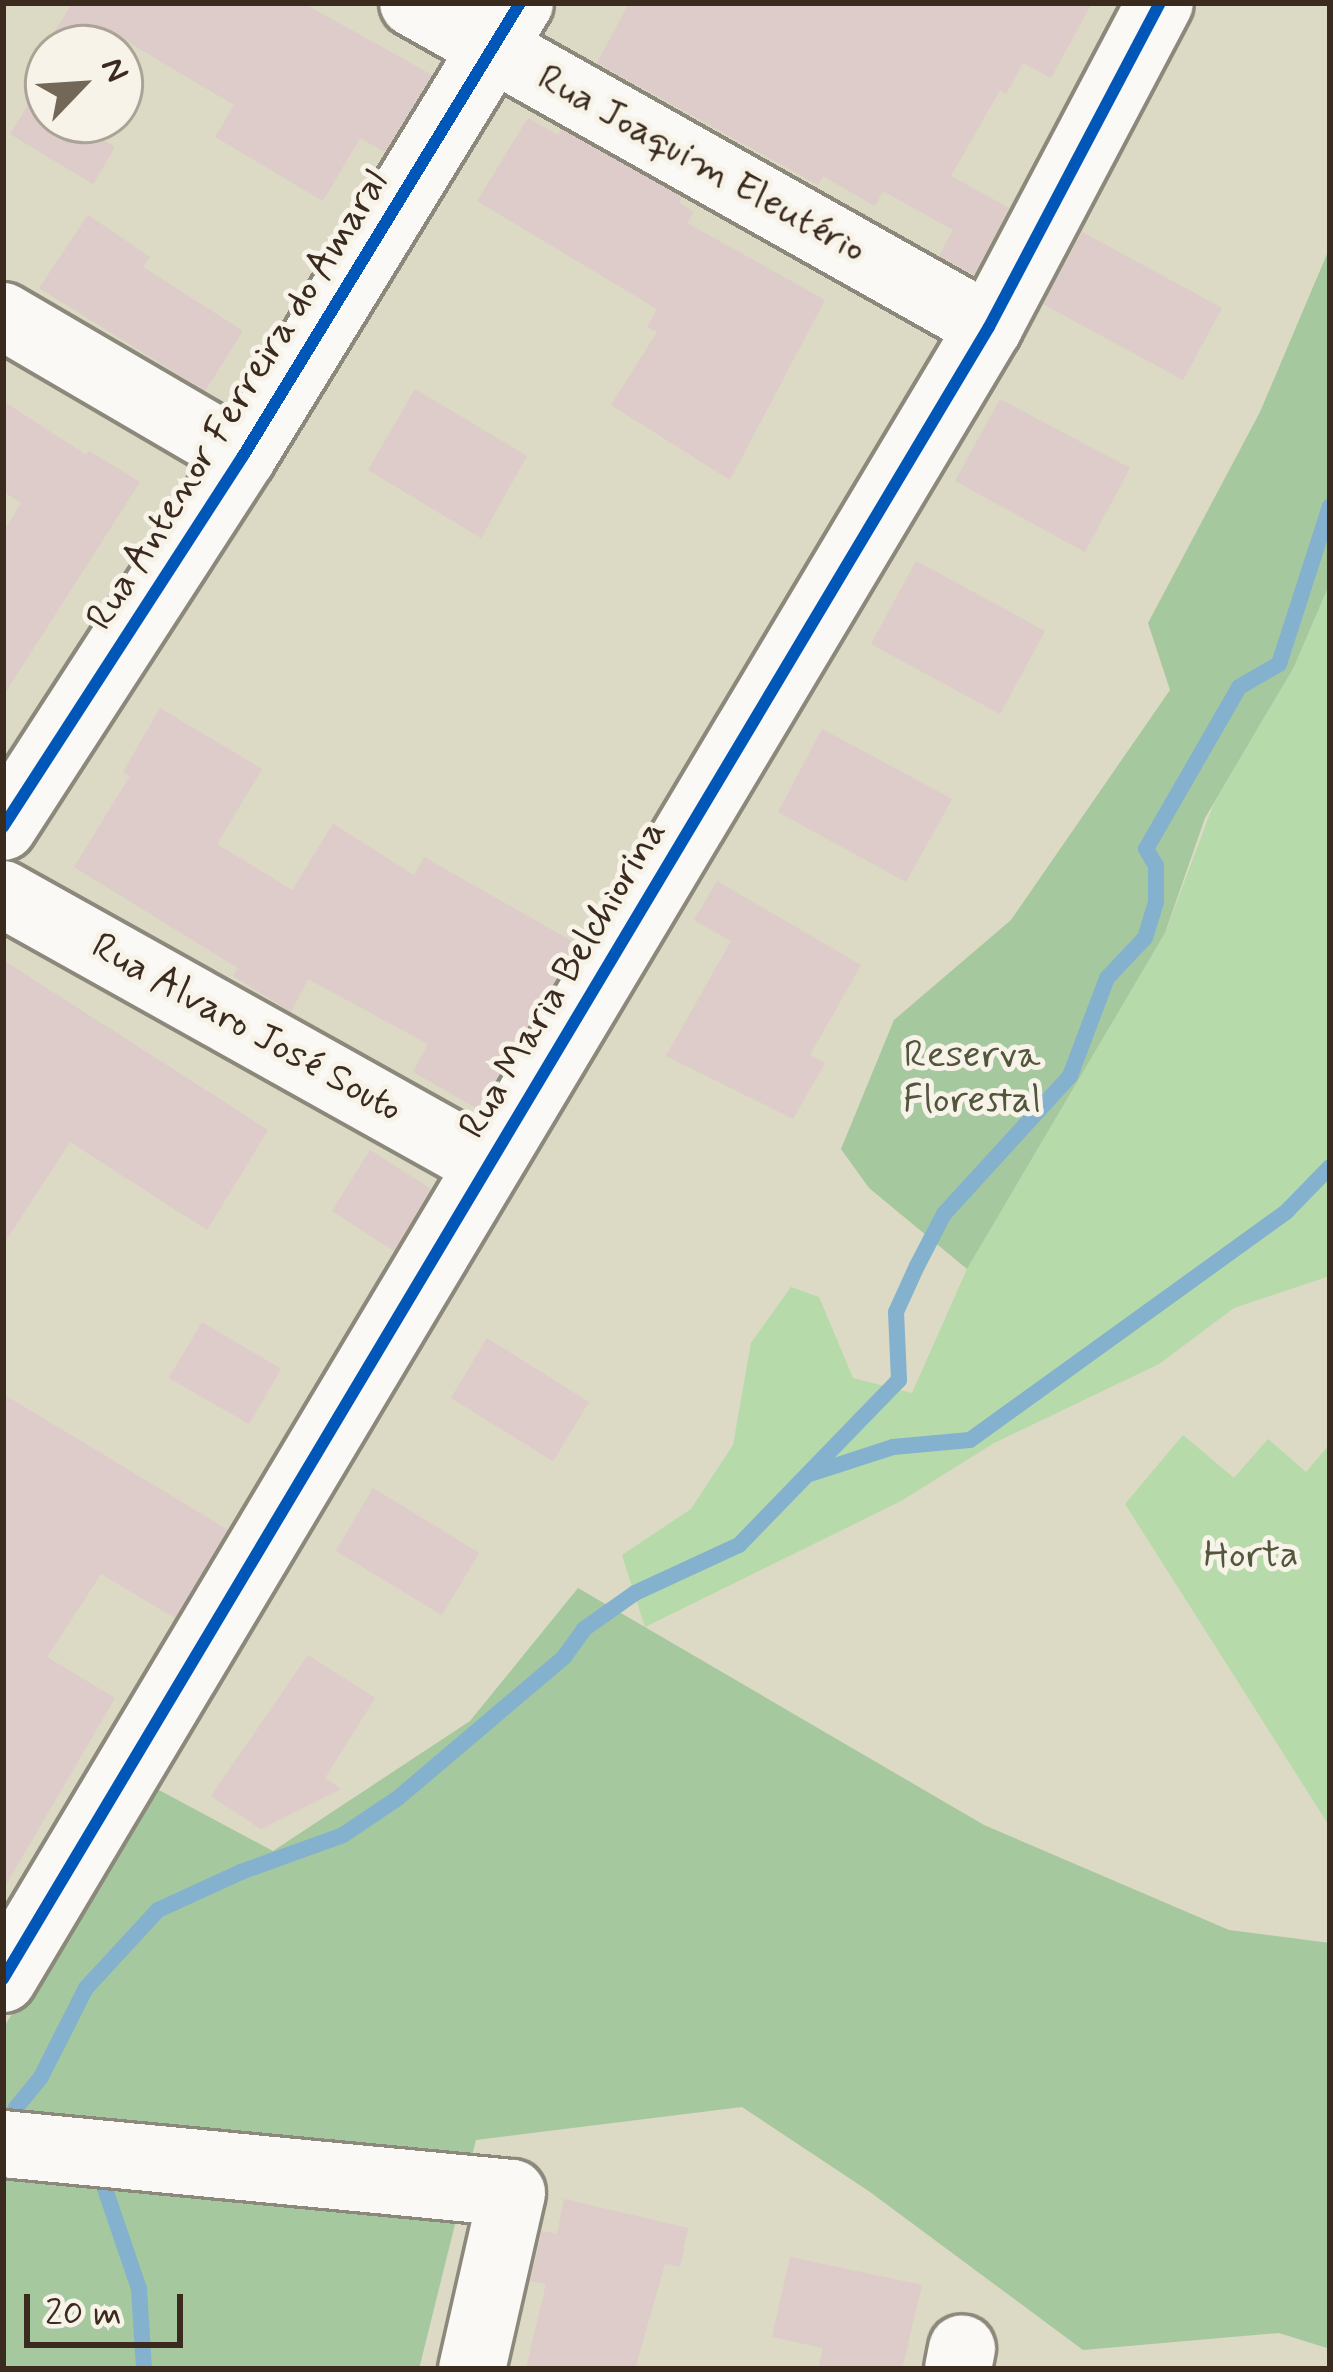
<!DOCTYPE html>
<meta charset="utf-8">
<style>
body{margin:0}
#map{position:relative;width:1333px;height:2372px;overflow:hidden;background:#dcd9c4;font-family:Mynerve,sans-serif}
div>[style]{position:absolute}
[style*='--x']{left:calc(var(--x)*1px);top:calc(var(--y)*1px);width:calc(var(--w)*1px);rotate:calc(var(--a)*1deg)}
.green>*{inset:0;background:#b6daaa}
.forest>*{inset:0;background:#a6c89e}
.stream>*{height:16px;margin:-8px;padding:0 8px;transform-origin:8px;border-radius:8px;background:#84b2ce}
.building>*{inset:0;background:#ddccca}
.roads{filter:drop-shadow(3px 0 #8c887b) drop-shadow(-3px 0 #8c887b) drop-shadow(0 3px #8c887b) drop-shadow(0 -3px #8c887b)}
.street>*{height:66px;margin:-33px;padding:0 33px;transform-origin:33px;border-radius:33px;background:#faf9f6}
.cycleway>*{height:12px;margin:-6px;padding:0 6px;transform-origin:6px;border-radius:6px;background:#0057b8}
span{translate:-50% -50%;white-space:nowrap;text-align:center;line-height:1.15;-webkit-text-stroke:10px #f7f3e8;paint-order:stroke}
.street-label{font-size:39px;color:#3b2a1e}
.park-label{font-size:39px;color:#52563c}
.frame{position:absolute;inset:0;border:6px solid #3b2a1e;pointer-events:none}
.north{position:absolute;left:24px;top:24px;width:120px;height:120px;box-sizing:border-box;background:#f7f3e8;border:3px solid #aca397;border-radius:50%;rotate:65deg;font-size:33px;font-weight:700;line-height:48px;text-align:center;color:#3b2a1e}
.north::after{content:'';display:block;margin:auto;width:42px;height:54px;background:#736758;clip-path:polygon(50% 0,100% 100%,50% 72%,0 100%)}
.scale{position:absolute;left:24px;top:2294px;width:159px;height:54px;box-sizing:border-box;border:6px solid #3b2a1e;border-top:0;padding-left:15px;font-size:36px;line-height:42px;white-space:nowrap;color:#3b2a1e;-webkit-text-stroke:9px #f7f3e8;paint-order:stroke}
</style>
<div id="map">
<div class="green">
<div style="clip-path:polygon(1330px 583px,1330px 1276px,1234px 1308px,1159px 1364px,994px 1443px,901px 1501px,645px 1627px,622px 1555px,691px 1509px,733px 1445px,751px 1343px,791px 1287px,819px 1297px,853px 1378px,912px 1393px,967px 1269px,1165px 933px,1214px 803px,1294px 667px)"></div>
<div style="clip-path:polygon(1183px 1435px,1234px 1478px,1268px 1439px,1306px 1472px,1330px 1444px,1330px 1827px,1125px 1504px)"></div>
</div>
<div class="forest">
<div style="clip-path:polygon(1330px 247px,1330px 583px,1294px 667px,1205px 818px,1165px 933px,967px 1269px,869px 1188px,841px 1149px,894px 1020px,1011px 920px,1170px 690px,1148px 623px,1260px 412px)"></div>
<div style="clip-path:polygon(578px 1588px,984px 1825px,1229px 1930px,1330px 1943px,1330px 2349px,1279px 2333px,1083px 2350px,870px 2192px,742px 2107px,476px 2140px,419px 2369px,7px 2369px,3px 2347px,3px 2028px,157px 1789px,273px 1851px,470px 1721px)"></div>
</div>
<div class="stream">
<div style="--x:810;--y:1474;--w:87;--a:-18"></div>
<div style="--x:893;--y:1447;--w:77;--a:-5.2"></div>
<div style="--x:970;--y:1440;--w:391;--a:-35.8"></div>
<div style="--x:1287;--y:1211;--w:62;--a:-45.7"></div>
<div style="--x:15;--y:2109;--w:41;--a:-50.9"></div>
<div style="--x:41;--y:2077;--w:100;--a:-63.2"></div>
<div style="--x:86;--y:1988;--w:106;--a:-47.3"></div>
<div style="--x:158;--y:1910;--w:91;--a:-24.6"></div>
<div style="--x:241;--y:1872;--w:109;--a:-19.9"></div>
<div style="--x:343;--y:1835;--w:66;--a:-33.9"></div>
<div style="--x:398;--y:1798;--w:218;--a:-40.3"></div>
<div style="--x:564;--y:1657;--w:34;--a:-54"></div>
<div style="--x:584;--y:1629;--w:62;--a:-35.2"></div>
<div style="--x:635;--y:1593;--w:115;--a:-24.8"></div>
<div style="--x:739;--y:1545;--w:230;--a:-45.9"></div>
<div style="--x:899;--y:1380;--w:68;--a:-92.5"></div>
<div style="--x:896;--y:1312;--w:51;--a:-65.5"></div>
<div style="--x:917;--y:1266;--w:59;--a:-62.6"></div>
<div style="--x:944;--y:1214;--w:187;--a:-47.6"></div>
<div style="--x:1070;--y:1076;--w:105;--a:-69.3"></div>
<div style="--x:1107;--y:978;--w:55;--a:-46.5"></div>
<div style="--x:1145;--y:938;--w:38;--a:-73"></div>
<div style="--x:1156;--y:902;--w:36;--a:-90"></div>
<div style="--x:1156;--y:866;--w:20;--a:-120"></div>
<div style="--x:1146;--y:849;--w:187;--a:-60.1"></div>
<div style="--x:1239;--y:687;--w:46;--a:-29.9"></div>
<div style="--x:1279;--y:664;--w:166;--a:-72.1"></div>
<div style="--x:103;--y:2183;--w:112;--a:71.2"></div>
<div style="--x:139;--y:2289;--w:80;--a:86.4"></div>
</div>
<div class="building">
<div style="clip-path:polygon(63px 3px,303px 3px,432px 75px,385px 152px,360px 138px,323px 201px,215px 137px,234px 105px,106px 29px,95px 48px,44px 48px,70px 7px)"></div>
<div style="clip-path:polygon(629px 3px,1092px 3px,1051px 78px,1023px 63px,1006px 94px,1000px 90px,951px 176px,1009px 208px,974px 275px,939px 256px,953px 230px,883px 191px,875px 206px,823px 176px,818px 185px,597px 63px)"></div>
<div style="clip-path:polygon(33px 97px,48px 106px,48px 120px,71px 120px,115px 147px,93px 184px,10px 134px)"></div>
<div style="clip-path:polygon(528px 118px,558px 135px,561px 129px,682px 197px,679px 203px,694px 212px,687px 223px,825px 300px,730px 480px,611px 405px,657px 332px,647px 327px,657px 309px,477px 201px)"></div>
<div style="clip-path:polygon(88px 215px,150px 257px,143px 267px,243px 331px,205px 391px,39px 288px)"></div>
<div style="clip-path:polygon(1082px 232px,1222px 308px,1183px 380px,1043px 304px)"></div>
<div style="clip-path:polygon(415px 389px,527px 456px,481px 538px,368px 470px)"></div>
<div style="clip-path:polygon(1000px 399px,1130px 468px,1085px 552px,955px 481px)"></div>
<div style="clip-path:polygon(3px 401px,86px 455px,89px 451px,140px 482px,3px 696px,3px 533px,21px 503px,3px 491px)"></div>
<div style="clip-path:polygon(916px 561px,1045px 631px,1000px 714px,871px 644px)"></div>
<div style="clip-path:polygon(160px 708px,262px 769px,217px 844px,292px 890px,333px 824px,414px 875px,424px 857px,577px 944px,478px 1109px,413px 1072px,428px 1044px,308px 979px,291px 1012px,233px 976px,238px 968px,74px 867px,130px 776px,123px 772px)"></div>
<div style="clip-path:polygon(822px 729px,952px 799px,906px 882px,778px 812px)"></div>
<div style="clip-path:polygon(717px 881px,861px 965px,810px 1055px,825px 1063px,793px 1119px,666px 1056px,731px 941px,694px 920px)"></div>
<div style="clip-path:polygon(3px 960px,268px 1130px,207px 1230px,70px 1142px,3px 1245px)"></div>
<div style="clip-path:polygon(370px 1150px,431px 1189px,394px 1251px,332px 1211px)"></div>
<div style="clip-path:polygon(202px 1322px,281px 1369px,249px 1424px,169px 1378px)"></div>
<div style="clip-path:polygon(487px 1338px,589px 1402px,553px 1461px,451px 1398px)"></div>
<div style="clip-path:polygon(3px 1394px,228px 1530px,175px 1618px,101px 1574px,47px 1657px,115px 1698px,3px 1890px)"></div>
<div style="clip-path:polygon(373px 1488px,479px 1553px,442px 1615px,336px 1551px)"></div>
<div style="clip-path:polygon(308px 1655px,375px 1698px,325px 1778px,341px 1789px,261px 1829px,211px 1796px)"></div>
<div style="clip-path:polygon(564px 2199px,688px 2228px,680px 2267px,665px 2264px,635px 2369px,526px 2369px,546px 2284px,530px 2281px,542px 2231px,557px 2234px)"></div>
<div style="clip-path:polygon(790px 2257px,922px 2285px,902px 2369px,818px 2369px,823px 2348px,772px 2337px)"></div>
</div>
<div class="roads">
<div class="street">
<div style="--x:413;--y:3;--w:661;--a:29.36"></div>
<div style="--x:3;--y:316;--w:278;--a:30.3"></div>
<div style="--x:3;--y:827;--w:442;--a:-57.1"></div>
<div style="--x:243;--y:456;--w:531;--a:-58.56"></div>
<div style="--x:3;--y:894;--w:556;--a:29.19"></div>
<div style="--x:3;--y:1979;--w:1924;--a:-59.17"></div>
<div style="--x:989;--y:327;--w:366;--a:-62.2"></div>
<div style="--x:3;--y:2144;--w:511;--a:5.5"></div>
<div style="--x:512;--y:2193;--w:180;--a:102.8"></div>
<div style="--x:958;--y:2369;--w:21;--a:-79"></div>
</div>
</div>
<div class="cycleway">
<div style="--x:3;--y:827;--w:442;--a:-57.1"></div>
<div style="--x:243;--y:456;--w:531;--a:-58.56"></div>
<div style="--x:3;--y:1979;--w:1924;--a:-59.17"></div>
<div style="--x:989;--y:327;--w:366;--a:-62.2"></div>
</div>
<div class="street-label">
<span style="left:701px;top:165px;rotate:29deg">Rua Joaquim Eleutério</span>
<span style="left:239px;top:401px;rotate:-58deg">Rua Antenor Ferreira do Amaral</span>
<span style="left:564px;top:980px;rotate:-59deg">Rua Maria Belchiorina</span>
<span style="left:246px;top:1029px;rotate:29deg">Rua Alvaro José Souto</span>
</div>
<div class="park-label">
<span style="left:972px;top:1079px">Reserva<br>Florestal</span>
<span style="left:1251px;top:1556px">Horta</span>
</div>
<div class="frame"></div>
<div class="north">N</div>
<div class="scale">20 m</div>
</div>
